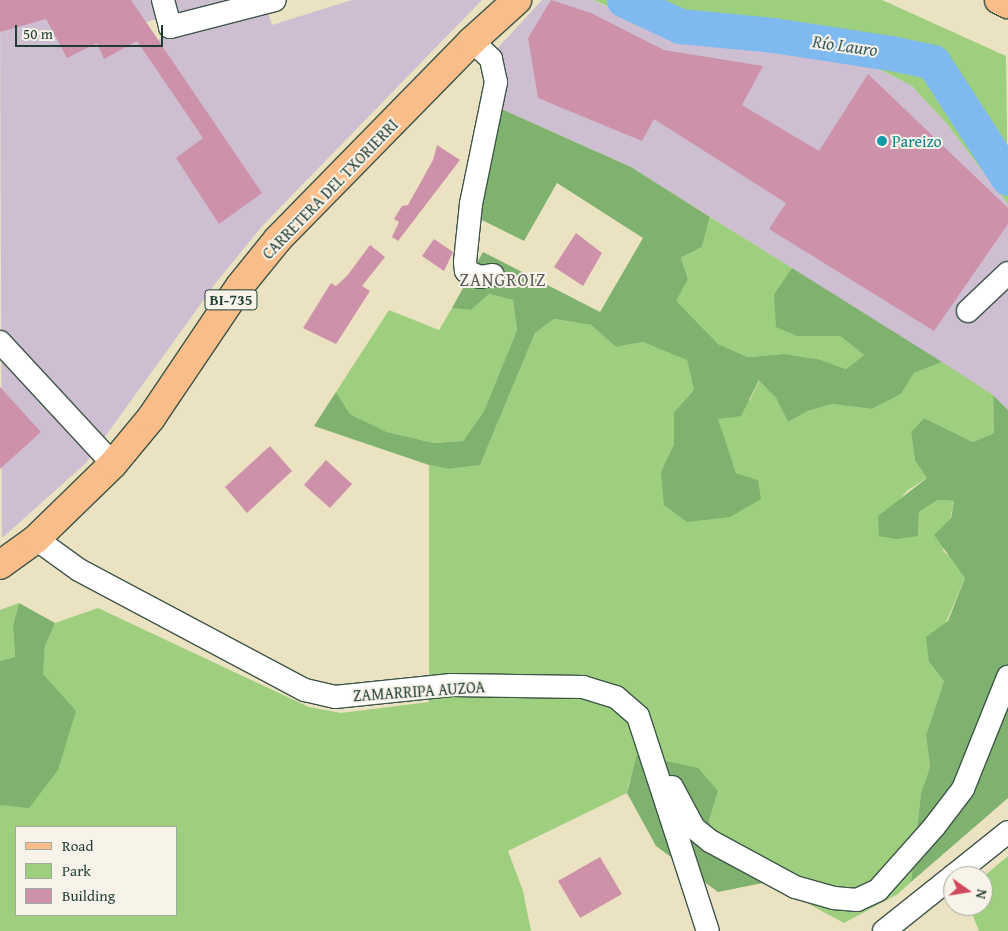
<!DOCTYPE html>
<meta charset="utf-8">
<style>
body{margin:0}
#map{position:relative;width:1008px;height:931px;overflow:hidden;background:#ebe2c2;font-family:"Gentium Book Plus",serif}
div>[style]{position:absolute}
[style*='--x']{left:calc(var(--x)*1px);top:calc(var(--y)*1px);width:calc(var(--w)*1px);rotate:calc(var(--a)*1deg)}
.industrial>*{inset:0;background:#cebed1}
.green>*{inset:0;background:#9dcf7f}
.forest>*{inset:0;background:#7eb26e}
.river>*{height:35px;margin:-17.5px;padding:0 17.5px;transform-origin:17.5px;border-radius:17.5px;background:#7eb9f0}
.building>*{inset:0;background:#cd92aa}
.roads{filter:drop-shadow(1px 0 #3e5649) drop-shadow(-1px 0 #3e5649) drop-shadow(0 1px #3e5649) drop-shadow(0 -1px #3e5649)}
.minor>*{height:22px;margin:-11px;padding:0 11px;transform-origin:11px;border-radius:11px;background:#fff}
.major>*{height:28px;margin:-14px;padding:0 14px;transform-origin:14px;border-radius:14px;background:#f8bd89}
.dots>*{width:14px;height:14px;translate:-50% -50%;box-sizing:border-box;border:2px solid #f7f3e8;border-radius:50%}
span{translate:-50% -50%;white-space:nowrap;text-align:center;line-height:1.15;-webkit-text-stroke:4px #f7f3e8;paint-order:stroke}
.shield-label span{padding:1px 4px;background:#f7f3e8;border:1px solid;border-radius:4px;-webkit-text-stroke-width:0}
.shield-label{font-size:15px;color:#1f3d34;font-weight:700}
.culture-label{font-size:16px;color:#0d838f}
.left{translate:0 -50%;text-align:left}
.street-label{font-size:16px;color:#1f3d34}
.water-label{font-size:18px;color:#375c63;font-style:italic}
.neighbourhood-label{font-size:18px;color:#5c5b5d;letter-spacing:1px}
.legend{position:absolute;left:15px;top:826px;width:162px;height:90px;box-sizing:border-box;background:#f7f3e8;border:1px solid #a1aaa0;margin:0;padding:6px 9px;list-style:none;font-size:15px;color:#1f3d34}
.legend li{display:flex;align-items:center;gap:10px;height:25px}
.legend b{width:25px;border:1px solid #a1aaa0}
.north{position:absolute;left:943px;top:866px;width:50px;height:50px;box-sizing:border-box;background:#f7f3e8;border:1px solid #a1aaa0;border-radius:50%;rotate:103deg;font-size:14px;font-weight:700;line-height:20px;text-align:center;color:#1f3d34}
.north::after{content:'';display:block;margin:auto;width:18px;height:22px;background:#d1495b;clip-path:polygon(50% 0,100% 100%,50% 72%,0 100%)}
.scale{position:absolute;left:15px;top:25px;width:148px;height:22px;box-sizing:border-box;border:2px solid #1f3d34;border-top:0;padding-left:6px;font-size:15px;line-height:18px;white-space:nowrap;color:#1f3d34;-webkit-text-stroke:4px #f7f3e8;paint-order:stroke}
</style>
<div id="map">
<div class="industrial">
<div style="clip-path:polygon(0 0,233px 0,146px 22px,157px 40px,267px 9px,272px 25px,352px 0,482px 0,263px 225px,218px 280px,86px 463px,2px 538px)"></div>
<div style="clip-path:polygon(542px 0,593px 0,668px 35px,879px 69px,912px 86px,946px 123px,1008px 204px,1008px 410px,993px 395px,631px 167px,497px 107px,495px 51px)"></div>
</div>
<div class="green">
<div style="clip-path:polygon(594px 0,882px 0,1006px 56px,1008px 204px,946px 123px,912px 86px,879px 69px,668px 35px)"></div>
<div style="clip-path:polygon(710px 217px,792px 268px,774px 294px,797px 336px,840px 336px,864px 355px,846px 369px,818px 359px,784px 354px,748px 357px,718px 344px,693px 322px,675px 301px,688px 279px,681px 256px,702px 247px)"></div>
<div style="clip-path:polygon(489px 294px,513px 300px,517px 330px,484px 411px,463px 441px,434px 443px,387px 432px,350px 414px,336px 392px,389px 310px,439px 330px,452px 308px,471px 310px)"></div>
<div style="clip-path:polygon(evenodd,554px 319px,591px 325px,616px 347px,643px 342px,687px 359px,694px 390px,674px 412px,674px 444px,661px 472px,758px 480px,736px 473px,717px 419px,750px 400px,760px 379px,776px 398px,788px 422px,808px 411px,832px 404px,872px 409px,901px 394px,914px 373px,942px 362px,993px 395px,994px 433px,973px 442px,924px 418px,911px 432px,915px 461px,927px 478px,908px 490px,894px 506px,878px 516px,918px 536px,919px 512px,938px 500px,954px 501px,943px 551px,953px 559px,965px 578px,929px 662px,944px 681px,926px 735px,930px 767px,921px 793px,911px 882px,898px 894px,844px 923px,768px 882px,723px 853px,709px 821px,718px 791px,630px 779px,627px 793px,508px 851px,523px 891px,531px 931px,0 931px,0 805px,29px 807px,45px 646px,55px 623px,98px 608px,309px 707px,341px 713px,429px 702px,429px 465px,449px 469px,480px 465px,535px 333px,554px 319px,16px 827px,176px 827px,176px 915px,16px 915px,16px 827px)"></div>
<div style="clip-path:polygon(19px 603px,13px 625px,15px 657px,0 661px,0 610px)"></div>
<div style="clip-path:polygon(1008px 856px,1008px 931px,979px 931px,969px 906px,983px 906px,983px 877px)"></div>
</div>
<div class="forest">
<div style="clip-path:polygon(497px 107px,631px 167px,710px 217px,702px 247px,681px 257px,688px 279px,676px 301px,718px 344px,748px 357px,784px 354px,818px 359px,846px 369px,864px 355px,840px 336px,797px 336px,776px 327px,774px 294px,792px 268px,942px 362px,914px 373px,901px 394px,872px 409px,832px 404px,808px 411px,788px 422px,776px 398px,759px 380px,741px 416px,718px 419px,736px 473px,758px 480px,761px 499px,730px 517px,687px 522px,664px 505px,661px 472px,674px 444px,674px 412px,694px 390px,687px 360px,643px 342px,616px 347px,591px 325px,554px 319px,535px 333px,480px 465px,449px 469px,429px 465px,314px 426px,336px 392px,350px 414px,387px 432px,434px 443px,463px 441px,484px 411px,517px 330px,513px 300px,489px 294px,471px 310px,452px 308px,483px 252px,600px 312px,643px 238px,557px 183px,524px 241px,474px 216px)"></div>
<div style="clip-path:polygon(993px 395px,1008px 410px,1008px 798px,911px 882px,921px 793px,930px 767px,926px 735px,944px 681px,929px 662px,926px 637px,948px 621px,965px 578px,934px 535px,951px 518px,954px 501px,938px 500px,919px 512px,918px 536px,896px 539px,879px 536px,878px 516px,927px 478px,915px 461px,911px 432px,924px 418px,973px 442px,994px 433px)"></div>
<div style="clip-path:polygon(19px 603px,55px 623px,45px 646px,43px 674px,76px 711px,58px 770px,29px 808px,0 805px,0 661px,15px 657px,13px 625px)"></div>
<div style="clip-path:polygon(637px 755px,698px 768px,718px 791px,709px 821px,723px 853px,768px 882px,718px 892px,656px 846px,627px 793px)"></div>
</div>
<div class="river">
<div style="--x:624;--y:0;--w:62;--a:24.9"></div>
<div style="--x:680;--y:26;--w:93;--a:5.5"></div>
<div style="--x:773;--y:35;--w:119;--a:8.7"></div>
<div style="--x:891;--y:53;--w:43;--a:12.1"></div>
<div style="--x:933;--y:62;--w:138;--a:57.1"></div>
</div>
<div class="building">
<div style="clip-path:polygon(0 0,131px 0,262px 193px,219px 224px,176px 158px,203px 138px,137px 41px,104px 59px,97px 43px,67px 58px,46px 19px,0 32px)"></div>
<div style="clip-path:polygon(551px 0,591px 13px,664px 50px,763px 66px,742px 105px,819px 151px,868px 74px,1008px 208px,1008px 224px,934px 331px,769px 229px,786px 203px,654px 119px,642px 141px,538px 98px,528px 38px)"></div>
<div style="clip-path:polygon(437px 145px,460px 160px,398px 241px,392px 237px,399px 222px,394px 219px,402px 206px,408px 205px,433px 160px)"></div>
<div style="clip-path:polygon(576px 233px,602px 253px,583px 286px,554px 267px)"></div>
<div style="clip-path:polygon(434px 239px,453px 252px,444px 271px,422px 256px)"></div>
<div style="clip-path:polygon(370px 245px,385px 257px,362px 286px,370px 291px,336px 344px,303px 328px,331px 283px,336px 286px,347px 276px)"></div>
<div style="clip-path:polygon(0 387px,41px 432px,0 469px)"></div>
<div style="clip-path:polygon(270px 446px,292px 471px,247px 513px,225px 487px)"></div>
<div style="clip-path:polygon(326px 460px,352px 484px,330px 508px,304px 485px)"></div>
<div style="clip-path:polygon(600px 857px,622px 894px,580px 918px,558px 881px)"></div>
</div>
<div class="roads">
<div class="minor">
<div style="--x:163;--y:0;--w:28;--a:75"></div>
<div style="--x:170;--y:27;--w:108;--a:-14.4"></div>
<div style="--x:472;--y:41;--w:26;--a:43"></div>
<div style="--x:491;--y:59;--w:24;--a:78"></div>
<div style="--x:496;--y:82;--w:125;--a:101.6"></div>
<div style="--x:471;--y:204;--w:58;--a:95.9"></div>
<div style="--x:465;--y:262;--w:9;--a:84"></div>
<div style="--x:466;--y:271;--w:15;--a:23"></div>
<div style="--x:480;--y:277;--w:13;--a:-9"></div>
<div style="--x:968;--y:311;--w:55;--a:-43.5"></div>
<div style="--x:0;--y:342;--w:166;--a:47.2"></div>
<div style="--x:36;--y:539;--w:53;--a:35.8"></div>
<div style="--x:79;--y:570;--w:256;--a:28"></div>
<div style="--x:305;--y:690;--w:31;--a:13"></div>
<div style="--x:335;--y:697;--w:117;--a:-5.9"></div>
<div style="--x:451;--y:685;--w:132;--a:0.9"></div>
<div style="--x:583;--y:687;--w:34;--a:17"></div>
<div style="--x:616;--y:697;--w:29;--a:41"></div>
<div style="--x:638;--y:716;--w:226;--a:72"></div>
<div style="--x:672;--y:787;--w:47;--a:61.8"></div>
<div style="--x:694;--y:828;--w:21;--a:39"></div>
<div style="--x:710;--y:841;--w:97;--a:28.4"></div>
<div style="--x:795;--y:887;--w:41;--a:15.8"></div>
<div style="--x:834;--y:898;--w:23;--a:5"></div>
<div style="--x:857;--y:900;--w:23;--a:-25"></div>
<div style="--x:878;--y:890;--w:84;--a:-48.4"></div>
<div style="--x:934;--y:827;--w:48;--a:-52.7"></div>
<div style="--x:963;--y:789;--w:121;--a:-68.1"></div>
<div style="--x:953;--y:876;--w:70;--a:-38.7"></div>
<div style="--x:884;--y:931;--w:88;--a:-38.6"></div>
</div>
<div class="major">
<div style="--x:999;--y:0;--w:9;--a:27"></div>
<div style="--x:0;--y:565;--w:44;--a:-35.8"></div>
<div style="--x:36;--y:539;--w:107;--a:-44.2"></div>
<div style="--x:113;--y:464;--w:60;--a:-50.4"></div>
<div style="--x:151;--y:418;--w:159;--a:-56"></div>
<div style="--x:240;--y:286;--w:60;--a:-51"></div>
<div style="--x:278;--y:239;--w:277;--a:-45.6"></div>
<div style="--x:472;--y:41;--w:61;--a:-42.3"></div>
</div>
</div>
<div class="dots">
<div style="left:882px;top:141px;background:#0f9aa8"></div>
</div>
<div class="shield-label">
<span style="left:231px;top:300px">BI-735</span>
</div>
<div class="culture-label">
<span class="left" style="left:892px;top:141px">Pareizo</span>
</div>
<div class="street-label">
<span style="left:330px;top:189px;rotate:-46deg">CARRETERA DEL TXORIERRI</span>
<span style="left:419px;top:691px;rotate:-4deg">ZAMARRIPA AUZOA</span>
</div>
<div class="water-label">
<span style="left:845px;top:46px;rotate:8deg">Río Lauro</span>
</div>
<div class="neighbourhood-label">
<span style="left:503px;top:280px">ZANGROIZ</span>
</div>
<ul class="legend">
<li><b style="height:6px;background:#f8bd89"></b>Road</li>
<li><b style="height:14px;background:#9dcf7f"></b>Park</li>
<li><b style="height:14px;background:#cd92aa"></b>Building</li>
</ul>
<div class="north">N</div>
<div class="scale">50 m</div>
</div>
